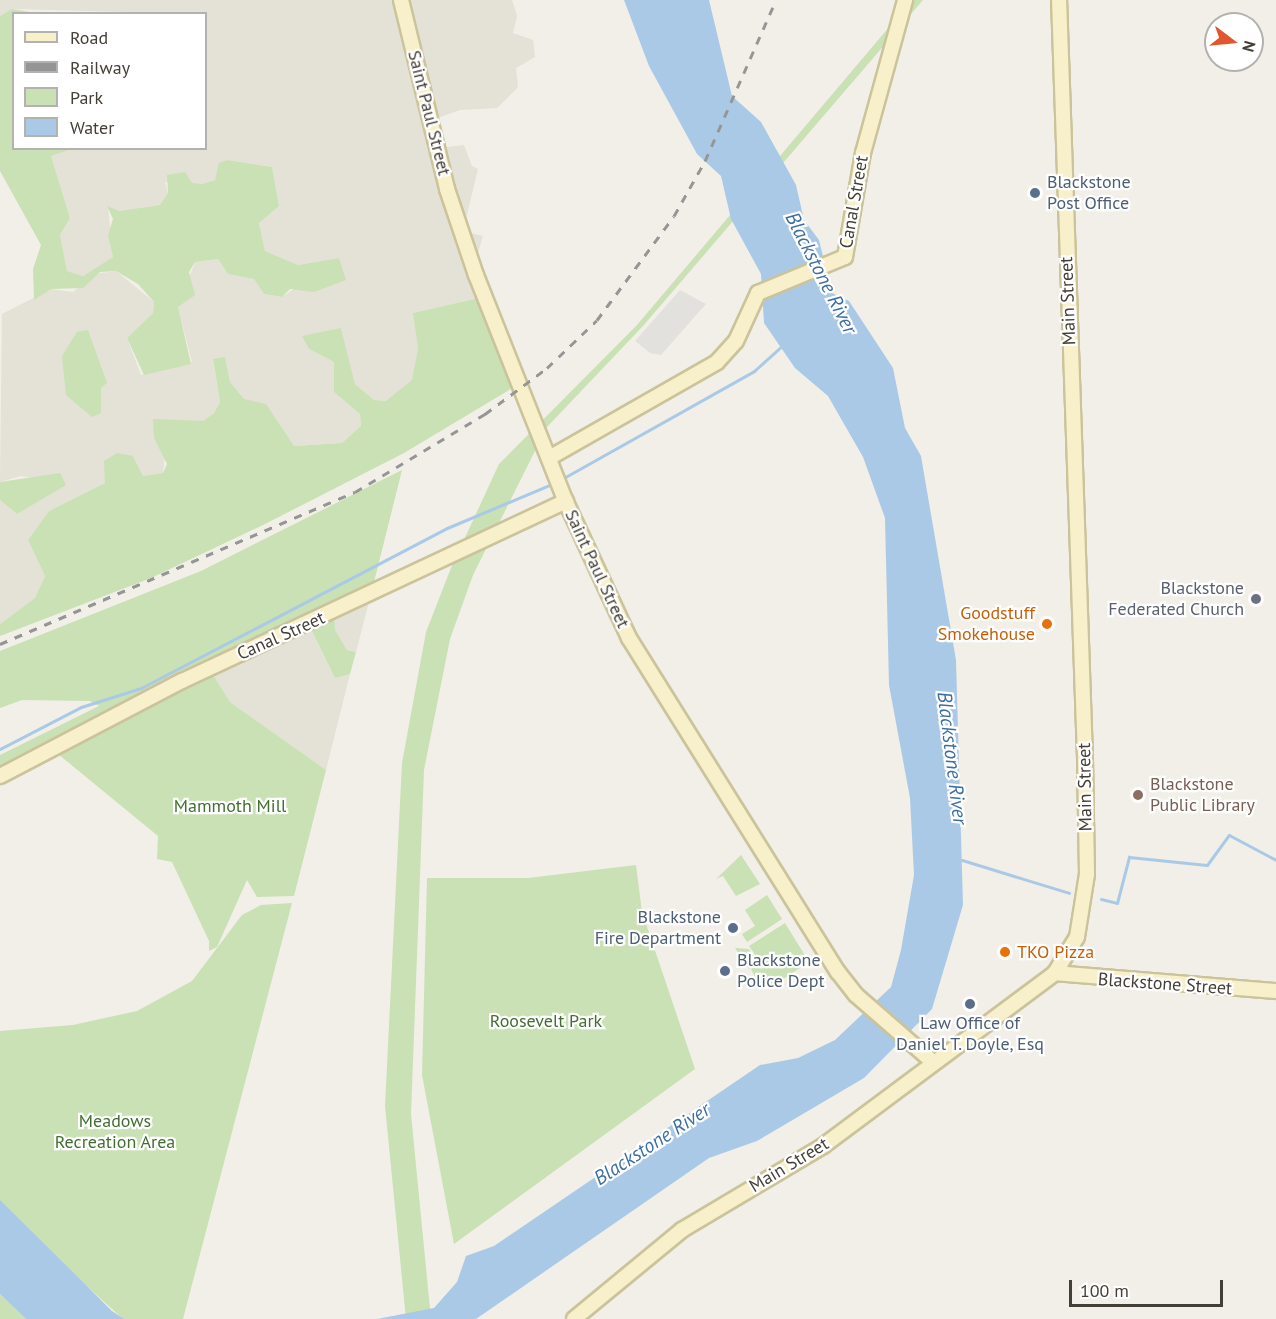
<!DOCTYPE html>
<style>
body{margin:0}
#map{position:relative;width:1276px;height:1319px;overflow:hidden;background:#f1efe7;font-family:"PT Sans",sans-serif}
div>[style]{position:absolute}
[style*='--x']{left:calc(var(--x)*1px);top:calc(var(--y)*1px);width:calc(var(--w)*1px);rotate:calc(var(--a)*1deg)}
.residential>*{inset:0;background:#e4e1d6}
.green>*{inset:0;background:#c9e1b4}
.parking>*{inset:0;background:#e3e1de}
.water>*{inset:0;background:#aac9e7}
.stream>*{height:3px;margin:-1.5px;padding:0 1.5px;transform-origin:1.5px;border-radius:1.5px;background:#aac9e7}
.roads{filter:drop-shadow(2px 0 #cbc39b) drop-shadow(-2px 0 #cbc39b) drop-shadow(0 2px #cbc39b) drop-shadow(0 -2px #cbc39b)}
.secondary>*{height:14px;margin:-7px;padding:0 7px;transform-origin:7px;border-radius:7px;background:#f8f0ca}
.rail>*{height:3px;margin-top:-1.5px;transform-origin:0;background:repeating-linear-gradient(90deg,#959595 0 8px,transparent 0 16px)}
.dots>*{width:16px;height:16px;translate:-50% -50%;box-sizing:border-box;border:3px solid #fff;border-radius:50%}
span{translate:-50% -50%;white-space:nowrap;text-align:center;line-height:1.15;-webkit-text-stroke:4.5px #fff;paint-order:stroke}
.street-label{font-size:18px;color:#433f37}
.service-label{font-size:18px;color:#4e5e75}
.left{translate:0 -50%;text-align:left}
.right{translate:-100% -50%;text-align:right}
.worship-label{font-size:18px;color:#5b616d}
.food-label{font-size:18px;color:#c56008}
.education-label{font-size:18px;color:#785e54}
.park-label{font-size:18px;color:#436e31}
.water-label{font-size:20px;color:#3d6fa2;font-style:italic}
.legend{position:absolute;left:12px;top:12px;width:195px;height:138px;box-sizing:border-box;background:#fff;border:2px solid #b4b2af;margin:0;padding:8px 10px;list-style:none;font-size:18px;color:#433f37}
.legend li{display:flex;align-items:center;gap:12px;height:30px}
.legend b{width:30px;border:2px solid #b4b2af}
.north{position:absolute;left:1204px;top:12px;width:60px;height:60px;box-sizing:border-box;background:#fff;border:2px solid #b4b2af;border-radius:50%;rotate:106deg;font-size:16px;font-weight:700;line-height:24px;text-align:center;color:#433f37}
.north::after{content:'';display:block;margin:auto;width:21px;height:27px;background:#e0572f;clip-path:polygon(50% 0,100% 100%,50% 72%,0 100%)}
.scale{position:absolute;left:1069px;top:1280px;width:154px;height:27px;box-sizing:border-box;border:3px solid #433f37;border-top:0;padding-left:8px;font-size:18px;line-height:21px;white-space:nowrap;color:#433f37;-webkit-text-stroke:4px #fff;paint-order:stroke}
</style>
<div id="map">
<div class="residential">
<div style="clip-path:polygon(0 0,512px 0,517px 16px,513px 33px,533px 40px,535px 57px,516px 68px,518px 87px,497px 108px,460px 110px,432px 120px,440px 148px,464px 145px,472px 166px,478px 169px,463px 231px,483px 236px,475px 263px,479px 298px,414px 313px,418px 348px,412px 381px,387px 401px,374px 400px,355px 384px,341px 328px,309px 349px,334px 362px,334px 392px,360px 414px,361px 426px,342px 443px,294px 446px,271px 412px,244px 399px,230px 382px,225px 357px,213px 361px,220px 402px,214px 413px,203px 421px,167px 422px,154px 438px,165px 454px,163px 473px,143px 476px,133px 456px,105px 483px,49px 511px,28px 540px,45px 576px,35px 598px,0 624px,0 500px,17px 514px,66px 484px,21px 476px,0 482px,2px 314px,51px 289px,73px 292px,94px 274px,116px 271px,154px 302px,153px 313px,127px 338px,141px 375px,192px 362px,178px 307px,195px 262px,218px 259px,228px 274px,254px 279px,264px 294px,282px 297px,339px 258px,298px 265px,265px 251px,259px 223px,279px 206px,272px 167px,227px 160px,215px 180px,202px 184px,165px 182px,168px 193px,160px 205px,119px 211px,108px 207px,113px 257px,83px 276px,67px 271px,60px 235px,70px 218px,51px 156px,71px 148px,206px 148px,206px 14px,12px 9px,0 16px)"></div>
<div style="clip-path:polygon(371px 594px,356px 652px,347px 650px,335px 630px,334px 612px)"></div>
<div style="clip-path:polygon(309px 625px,335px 678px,350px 674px,326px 770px,230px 702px,210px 670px)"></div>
</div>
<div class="green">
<div style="clip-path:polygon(912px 0,923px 0,643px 326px,547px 427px,473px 575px,450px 639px,424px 770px,411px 1114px,431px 1319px,406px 1319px,385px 1106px,402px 763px,426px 632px,451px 568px,499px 464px,637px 325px)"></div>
<div style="clip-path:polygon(12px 9px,36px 13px,14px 14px,14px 148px,71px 149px,51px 156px,70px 218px,60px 235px,67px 271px,83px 276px,113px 257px,108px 235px,113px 219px,107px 206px,119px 211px,160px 205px,168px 193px,167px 175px,185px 172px,192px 183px,202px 184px,215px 180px,219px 163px,227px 160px,272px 167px,279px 206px,259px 223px,265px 251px,298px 265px,339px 258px,346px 280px,314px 292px,290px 289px,282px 297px,264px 294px,254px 279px,228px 274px,218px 259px,195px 262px,189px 272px,195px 295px,178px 307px,191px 364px,144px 375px,127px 338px,153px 313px,154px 302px,138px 284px,116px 271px,100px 272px,83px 288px,51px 289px,34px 300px,33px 269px,41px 245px,0 171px,0 16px)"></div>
<div style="clip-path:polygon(479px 298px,519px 384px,404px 453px,265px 524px,151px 578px,0 636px,0 624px,35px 598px,45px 576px,28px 540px,49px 511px,105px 483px,104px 461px,117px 453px,133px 456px,143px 476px,163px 473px,167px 464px,154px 438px,153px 419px,203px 421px,214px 413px,220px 402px,213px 359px,225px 357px,230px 382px,244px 399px,266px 404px,294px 446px,342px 443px,361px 426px,360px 414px,334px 392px,334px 362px,309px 349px,302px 336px,341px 328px,355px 384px,374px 400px,386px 401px,412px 380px,418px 348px,413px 313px)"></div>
<div style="clip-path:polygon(88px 330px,107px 383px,101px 388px,101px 413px,92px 417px,66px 395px,62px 356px,77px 332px)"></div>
<div style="clip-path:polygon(402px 470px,371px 594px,334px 612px,335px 630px,347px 650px,356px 652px,350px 674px,335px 678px,309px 625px,210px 670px,230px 702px,326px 770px,294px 896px,257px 897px,247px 880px,217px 947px,209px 951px,209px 941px,172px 862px,157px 859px,158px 836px,58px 754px,75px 744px,72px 737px,0 773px,0 755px,99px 706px,90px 701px,22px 700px,0 708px,0 651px,201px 571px)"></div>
<div style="clip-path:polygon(60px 473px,66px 485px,17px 514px,0 500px,0 482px)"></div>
<div style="clip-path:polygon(741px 855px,760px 884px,736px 896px,723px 876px,716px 879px)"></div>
<div style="clip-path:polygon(636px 865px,642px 912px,695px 1069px,454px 1244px,422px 1075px,427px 878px,528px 878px)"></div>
<div style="clip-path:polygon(767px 895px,782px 919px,747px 942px,742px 934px,755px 926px,745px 910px)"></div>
<div style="clip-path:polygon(292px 903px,183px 1319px,123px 1319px,0 1207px,0 1031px,73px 1025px,137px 1011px,192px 981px,242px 915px,261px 905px)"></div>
<div style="clip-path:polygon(785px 923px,809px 962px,771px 987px,759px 985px,751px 969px,761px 963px,749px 946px)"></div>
<div style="clip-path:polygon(735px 948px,749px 949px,758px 963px,749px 969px)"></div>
<div style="clip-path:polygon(0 1294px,22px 1315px,26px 1319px,0 1319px)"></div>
</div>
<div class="parking">
<div style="clip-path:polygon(680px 290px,706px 304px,661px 355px,650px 353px,635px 341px)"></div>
</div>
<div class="water">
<div style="clip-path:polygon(624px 0,709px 0,732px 96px,761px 122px,796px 185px,804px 220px,819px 240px,832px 293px,849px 301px,893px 368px,905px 428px,921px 456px,956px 660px,963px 905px,932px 1009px,864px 1078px,757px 1141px,709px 1158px,476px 1319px,377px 1319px,434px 1308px,457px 1282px,466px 1256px,494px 1246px,760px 1065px,798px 1058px,835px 1040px,891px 987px,901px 950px,914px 875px,910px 798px,889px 685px,885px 518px,863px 457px,828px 396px,795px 368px,764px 323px,761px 274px,731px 219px,721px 176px,697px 154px,649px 66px)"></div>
<div style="clip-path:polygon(0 1200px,112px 1311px,124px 1319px,26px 1319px,0 1294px)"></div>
</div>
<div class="stream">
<div style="--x:560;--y:480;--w:223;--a:-29.3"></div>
<div style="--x:754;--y:371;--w:38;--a:-42"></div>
<div style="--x:0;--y:749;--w:91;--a:-27.4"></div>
<div style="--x:81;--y:707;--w:63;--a:-17.6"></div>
<div style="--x:141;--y:688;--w:345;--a:-27.6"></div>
<div style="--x:447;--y:528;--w:116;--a:-22.8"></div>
<div style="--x:962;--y:860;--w:112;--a:17.1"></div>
<div style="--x:1101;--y:899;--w:16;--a:14"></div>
<div style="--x:1117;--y:903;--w:48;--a:-75.4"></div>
<div style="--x:1129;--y:857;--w:78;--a:5.9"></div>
<div style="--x:1207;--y:865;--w:37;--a:-54"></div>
<div style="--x:1229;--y:835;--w:53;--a:28"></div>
</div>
<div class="roads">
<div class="secondary">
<div style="--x:401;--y:0;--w:195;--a:76.3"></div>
<div style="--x:447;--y:189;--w:91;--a:71.4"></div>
<div style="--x:476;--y:275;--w:242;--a:68.4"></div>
<div style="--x:565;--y:500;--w:152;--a:65.1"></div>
<div style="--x:629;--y:638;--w:394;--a:58"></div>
<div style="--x:838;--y:972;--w:29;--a:52"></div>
<div style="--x:856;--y:995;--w:102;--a:41"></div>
<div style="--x:549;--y:458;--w:193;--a:-29.7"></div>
<div style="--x:717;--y:362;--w:28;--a:-48"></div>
<div style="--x:736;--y:341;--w:53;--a:-65.4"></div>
<div style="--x:758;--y:293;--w:94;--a:-22.5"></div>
<div style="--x:845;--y:257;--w:106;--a:-80.2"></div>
<div style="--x:863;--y:153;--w:159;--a:-74.6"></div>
<div style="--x:0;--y:776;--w:205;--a:-27.6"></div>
<div style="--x:182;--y:681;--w:424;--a:-25.1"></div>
<div style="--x:1055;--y:973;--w:222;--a:4.7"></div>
<div style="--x:574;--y:1319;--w:140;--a:-39.5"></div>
<div style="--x:682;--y:1230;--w:164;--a:-30.8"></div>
<div style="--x:823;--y:1146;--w:289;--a:-36.7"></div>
<div style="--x:1055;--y:973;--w:42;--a:-58.6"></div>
<div style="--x:1077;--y:937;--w:64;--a:-81"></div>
<div style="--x:1087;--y:874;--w:116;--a:-91"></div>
<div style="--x:1085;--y:758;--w:758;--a:-91.96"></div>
</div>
</div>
<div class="rail">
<div style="--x:0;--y:644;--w:386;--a:-23.2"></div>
<div style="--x:355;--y:492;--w:152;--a:-31"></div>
<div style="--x:485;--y:414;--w:77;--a:-36.6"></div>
<div style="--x:547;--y:368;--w:69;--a:-43.8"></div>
<div style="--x:597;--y:320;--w:129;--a:-53.5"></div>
<div style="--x:674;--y:216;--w:63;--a:-60.6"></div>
<div style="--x:705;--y:161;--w:176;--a:-66.2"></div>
</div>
<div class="dots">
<div style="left:1035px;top:193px;background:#5c6f8a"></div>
<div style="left:1256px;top:599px;background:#6b7280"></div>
<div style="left:1047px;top:624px;background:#e8710a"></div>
<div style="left:1138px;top:795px;background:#8d6e63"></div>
<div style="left:733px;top:928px;background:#5c6f8a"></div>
<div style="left:1005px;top:952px;background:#e8710a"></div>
<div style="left:725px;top:971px;background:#5c6f8a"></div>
<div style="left:970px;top:1004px;background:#5c6f8a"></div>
</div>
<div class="street-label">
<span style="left:429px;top:113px;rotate:76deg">Saint Paul Street</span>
<span style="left:854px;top:202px;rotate:-80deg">Canal Street</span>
<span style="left:1068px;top:301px;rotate:-92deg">Main Street</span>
<span style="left:597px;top:569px;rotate:65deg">Saint Paul Street</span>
<span style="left:281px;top:636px;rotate:-24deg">Canal Street</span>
<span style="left:1085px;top:787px;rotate:-91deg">Main Street</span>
<span style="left:1165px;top:984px;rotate:4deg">Blackstone Street</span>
<span style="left:789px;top:1165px;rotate:-31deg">Main Street</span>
</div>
<div class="service-label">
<span class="left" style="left:1047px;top:193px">Blackstone<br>Post Office</span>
<span class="right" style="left:721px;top:928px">Blackstone<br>Fire Department</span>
<span class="left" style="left:737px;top:971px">Blackstone<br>Police Dept</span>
<span style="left:970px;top:1034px">Law Office of<br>Daniel T. Doyle, Esq</span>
</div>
<div class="worship-label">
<span class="right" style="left:1244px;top:599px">Blackstone<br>Federated Church</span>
</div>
<div class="food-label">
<span class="right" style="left:1035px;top:624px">Goodstuff<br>Smokehouse</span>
<span class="left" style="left:1017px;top:952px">TKO Pizza</span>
</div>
<div class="education-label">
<span class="left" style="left:1150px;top:795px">Blackstone<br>Public Library</span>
</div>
<div class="park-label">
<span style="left:230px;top:806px">Mammoth Mill</span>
<span style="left:546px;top:1021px">Roosevelt Park</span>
<span style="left:115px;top:1132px">Meadows<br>Recreation Area</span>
</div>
<div class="water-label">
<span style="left:821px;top:273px;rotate:63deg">Blackstone River</span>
<span style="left:952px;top:758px;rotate:83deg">Blackstone River</span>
<span style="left:652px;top:1144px;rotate:-33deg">Blackstone River</span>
</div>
<ul class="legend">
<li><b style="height:8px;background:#f8f0ca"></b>Road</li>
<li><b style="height:8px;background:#959595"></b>Railway</li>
<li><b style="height:16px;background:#c9e1b4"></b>Park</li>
<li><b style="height:16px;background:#aac9e7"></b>Water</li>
</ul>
<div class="north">N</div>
<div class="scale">100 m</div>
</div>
